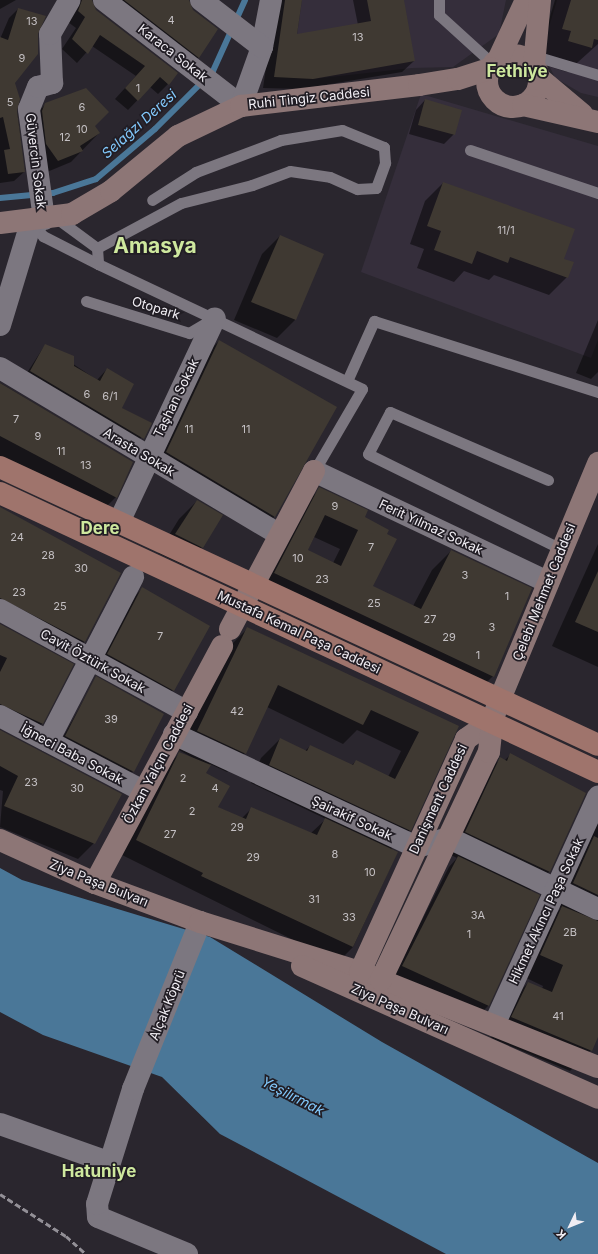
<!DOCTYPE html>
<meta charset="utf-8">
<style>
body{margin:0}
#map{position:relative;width:598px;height:1254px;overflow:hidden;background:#2a262e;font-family:Inter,sans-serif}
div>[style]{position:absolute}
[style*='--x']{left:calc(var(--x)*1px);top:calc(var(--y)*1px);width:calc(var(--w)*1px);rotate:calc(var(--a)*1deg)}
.built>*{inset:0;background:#352e3b}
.water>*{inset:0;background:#4a7798}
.shadow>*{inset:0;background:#0007}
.stream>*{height:6px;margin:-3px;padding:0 3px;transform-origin:3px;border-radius:3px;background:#4a7798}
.building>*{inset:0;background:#3f3932}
.lane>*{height:11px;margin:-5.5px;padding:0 5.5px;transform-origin:5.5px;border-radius:5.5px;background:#7c7780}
.street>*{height:22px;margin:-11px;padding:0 11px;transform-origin:11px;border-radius:11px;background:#7c7780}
.secondary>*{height:22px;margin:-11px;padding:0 11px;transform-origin:11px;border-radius:11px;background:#8d7676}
.secondary>.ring{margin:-11px;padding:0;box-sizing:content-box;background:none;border:22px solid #8d7676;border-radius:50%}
.primary>*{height:22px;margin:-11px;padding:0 11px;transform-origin:11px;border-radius:11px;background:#9f746c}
.rail>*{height:3px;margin-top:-1.5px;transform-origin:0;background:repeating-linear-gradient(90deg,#939097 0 6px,transparent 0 9px)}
span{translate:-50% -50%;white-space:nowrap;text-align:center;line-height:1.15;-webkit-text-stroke:3.5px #211d24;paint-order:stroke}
.number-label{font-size:11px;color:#c4c0c3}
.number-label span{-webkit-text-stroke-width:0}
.street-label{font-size:13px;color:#f0edf3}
.water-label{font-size:14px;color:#82c8fb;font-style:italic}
.district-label{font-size:17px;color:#cee89e;font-weight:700}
.town-label{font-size:21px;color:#cee89e;font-weight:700}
.north{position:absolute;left:550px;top:1206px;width:40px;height:40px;-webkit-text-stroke:3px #211d24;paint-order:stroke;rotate:227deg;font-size:11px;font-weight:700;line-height:16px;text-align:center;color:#f0edf3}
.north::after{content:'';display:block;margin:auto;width:14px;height:18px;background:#f0edf3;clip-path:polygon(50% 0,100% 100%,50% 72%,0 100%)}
</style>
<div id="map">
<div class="built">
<div style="clip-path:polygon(302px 0,506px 0,499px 34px,453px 67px,412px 68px,313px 79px,296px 42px)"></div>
<div style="clip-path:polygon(557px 0,598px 0,598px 97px,581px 93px,555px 78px,542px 50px)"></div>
<div style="clip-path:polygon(421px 94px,598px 146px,598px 340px,591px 358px,361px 272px)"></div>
</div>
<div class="water">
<div style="clip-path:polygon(0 868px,22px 880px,210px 937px,382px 1042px,598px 1163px,598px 1254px,446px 1254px,220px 1134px,162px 1077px,43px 1035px,0 1012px)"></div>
</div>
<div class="shadow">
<div style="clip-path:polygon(0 0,16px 0,0 9px)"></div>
<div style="clip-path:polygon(65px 0,91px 0,96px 11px,168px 84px,158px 94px,150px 87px,128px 110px,115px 99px,136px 76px,92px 46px,77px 63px,62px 49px,76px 28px,68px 22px)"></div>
<div style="clip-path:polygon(101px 0,188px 0,199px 57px,188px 67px)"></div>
<div style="clip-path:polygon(276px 0,301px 0,296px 36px,358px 25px,353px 0,403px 0,414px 61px,402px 72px,301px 89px,263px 88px)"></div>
<div style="clip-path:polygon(555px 0,598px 0,598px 44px,567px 72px,544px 65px,539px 53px)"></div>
<div style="clip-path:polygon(18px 9px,14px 83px,24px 172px,14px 181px,0 183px,0 39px,9px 18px)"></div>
<div style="clip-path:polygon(425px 100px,454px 134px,444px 144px,409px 134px,416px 110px)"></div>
<div style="clip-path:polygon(46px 104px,94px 126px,99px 133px,71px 162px,47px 172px,34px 116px)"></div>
<div style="clip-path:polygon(443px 183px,563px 259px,567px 277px,549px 295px,494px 275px,489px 280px,464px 271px,454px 282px,417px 268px,424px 249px,410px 244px,425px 201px)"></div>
<div style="clip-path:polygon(280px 236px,323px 255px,295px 320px,277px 338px,234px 320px,262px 254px)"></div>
<div style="clip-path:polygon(598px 320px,598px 372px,591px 379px,576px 373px)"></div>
<div style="clip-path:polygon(219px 341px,274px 517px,258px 533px,150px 469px,202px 358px)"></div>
<div style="clip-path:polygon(45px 345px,97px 380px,107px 369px,121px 408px,150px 424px,133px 449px,21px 382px)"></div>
<div style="clip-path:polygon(0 383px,132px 462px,116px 497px,96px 517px,0 465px)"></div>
<div style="clip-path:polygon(evenodd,320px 489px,364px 517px,372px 587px,413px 606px,432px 570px,451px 551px,493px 676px,474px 695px,256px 592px,301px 508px,320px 489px,314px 537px,340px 549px,333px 563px,307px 551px,314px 537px)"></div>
<div style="clip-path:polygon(197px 501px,202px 547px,184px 565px,158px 553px,179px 519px)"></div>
<div style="clip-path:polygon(0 508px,84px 642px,69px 657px,0 620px)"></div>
<div style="clip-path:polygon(598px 544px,598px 667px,552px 646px)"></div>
<div style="clip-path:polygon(142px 589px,173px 690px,156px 707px,91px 671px,125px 606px)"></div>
<div style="clip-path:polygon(0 625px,72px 665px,42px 724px,26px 739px,0 727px)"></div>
<div style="clip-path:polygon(evenodd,248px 628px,458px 727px,410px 830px,390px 850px,397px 853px,353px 947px,338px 962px,122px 855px,164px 769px,179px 754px,202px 763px,179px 750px,229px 647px,248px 628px,267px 707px,343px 744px,357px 730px,401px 751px,388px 777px,356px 761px,351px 766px,310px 746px,305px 751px,280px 739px,261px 758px,251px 783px,326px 819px,311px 833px,252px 808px,242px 818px,217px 807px,205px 773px,210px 764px,227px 772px,245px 753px,267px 707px)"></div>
<div style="clip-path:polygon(96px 678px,134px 770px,129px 775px,61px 741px)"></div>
<div style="clip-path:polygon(0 731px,94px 843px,78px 859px,0 827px,3px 791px,0 790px)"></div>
<div style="clip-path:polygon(510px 755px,585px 793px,549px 872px,529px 891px,538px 895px,488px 1006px,479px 1015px,394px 975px,449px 867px,457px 858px,445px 852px,480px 779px,500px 759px,504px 761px)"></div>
<div style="clip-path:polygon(598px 815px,598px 1034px,591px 1050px,570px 1071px,491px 1038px,507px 1004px,528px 983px,542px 989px,543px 986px,520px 975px,542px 928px,561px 908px,553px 904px)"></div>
</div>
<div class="stream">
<div style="--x:0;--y:198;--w:53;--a:-5.4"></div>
<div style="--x:53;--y:193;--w:45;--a:-18"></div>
<div style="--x:96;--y:179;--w:77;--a:-40.3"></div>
<div style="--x:155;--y:129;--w:82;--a:-45"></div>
<div style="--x:213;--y:71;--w:78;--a:-65.7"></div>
</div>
<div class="building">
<div style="clip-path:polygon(82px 0,92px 0,96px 10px,178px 73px,169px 85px,160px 77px,138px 101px,125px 88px,145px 66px,100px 35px,88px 54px,72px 39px,85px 17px,78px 11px)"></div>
<div style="clip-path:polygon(124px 0,189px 0,193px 10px,218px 29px,199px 58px)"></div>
<div style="clip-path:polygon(285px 0,302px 0,297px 34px,371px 21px,367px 0,404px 0,415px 61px,313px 79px,274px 77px)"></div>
<div style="clip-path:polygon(571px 0,598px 0,598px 40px,594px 39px,592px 48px,568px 41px,571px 31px,562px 29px)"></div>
<div style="clip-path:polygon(18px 8px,46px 16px,38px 34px,38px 54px,15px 83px,20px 99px,17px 111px,25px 172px,8px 174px,4px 150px,10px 149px,3px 117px,0 118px,0 37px,8px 40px)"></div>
<div style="clip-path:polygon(86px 88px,109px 112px,95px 126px,100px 133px,80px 146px,83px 151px,58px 161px,46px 144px,42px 111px,45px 103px)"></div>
<div style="clip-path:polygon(425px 99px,462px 110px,455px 135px,418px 125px)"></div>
<div style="clip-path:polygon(443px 182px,575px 229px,564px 259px,574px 262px,568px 278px,510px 257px,508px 263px,477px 251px,472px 264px,434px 250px,441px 231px,427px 226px)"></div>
<div style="clip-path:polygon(280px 235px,324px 254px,296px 320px,251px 302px)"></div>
<div style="clip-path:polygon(219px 340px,337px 407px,275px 517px,166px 452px)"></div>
<div style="clip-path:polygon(45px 344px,74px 356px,74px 366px,100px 381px,107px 368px,134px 384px,122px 408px,152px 423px,144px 439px,30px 371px)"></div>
<div style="clip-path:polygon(0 383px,133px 462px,117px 498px,0 436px)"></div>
<div style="clip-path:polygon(evenodd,319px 487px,368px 510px,365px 517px,389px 530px,387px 534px,397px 539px,373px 586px,421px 609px,451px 550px,532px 588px,494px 677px,274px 573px,319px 487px,325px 515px,358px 530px,341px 566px,308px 550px,325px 515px)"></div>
<div style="clip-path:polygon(197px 500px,223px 515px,203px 548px,175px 534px)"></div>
<div style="clip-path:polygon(0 507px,121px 573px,85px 642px,0 598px)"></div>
<div style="clip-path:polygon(598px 571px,598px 632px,575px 622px)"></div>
<div style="clip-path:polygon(142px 587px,210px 626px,174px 691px,107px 654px)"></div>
<div style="clip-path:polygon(0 624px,74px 664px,43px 724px,0 704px,0 672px,7px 658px,0 655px)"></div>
<div style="clip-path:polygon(247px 627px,459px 726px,411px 831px,269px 765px,280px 738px,307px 751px,310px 745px,353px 765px,356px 760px,395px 779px,419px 732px,371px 710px,363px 725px,278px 685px,246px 754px,197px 731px)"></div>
<div style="clip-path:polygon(96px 676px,164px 714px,134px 772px,65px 736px)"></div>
<div style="clip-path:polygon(0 730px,122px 794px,95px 844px,4px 806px,18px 776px,0 766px)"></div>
<div style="clip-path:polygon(179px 752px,211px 765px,206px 773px,230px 786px,218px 807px,246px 819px,251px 807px,317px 835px,325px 818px,398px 852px,353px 947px,201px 876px,203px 873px,136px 840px)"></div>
<div style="clip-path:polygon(510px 753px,586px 793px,550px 872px,465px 832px,500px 757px,507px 761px)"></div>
<div style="clip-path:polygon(594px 836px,598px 838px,598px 895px,573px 883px)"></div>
<div style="clip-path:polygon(458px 856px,540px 895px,489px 1006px,402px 966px)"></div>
<div style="clip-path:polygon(562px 906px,598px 921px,598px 1037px,592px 1051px,511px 1017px,528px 982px,552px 992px,563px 965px,540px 955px)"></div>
</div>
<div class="lane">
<div style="--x:439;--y:0;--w:15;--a:90"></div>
<div style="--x:439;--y:15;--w:74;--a:42.3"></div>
<div style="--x:535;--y:56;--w:66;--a:16.8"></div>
<div style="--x:470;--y:150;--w:135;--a:18.6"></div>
<div style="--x:55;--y:217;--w:52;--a:36.4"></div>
<div style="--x:97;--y:248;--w:16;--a:86"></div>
<div style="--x:98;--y:264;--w:292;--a:25.3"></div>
<div style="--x:362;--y:389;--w:95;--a:120.3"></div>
<div style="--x:32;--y:221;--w:19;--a:54"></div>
<div style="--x:43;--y:236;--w:62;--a:27"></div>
<div style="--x:97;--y:248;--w:95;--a:-28.2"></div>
<div style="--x:181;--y:203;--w:73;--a:-14.2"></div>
<div style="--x:252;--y:185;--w:40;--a:-20.2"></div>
<div style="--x:290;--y:171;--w:40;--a:8.5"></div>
<div style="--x:330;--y:177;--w:30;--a:24"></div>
<div style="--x:357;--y:189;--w:19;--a:-3"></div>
<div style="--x:376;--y:188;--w:27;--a:-70"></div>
<div style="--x:385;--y:163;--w:16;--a:-94"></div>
<div style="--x:384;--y:147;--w:45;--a:-158"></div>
<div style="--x:342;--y:130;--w:62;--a:170.7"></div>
<div style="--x:281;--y:140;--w:91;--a:159.4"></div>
<div style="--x:196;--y:172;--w:52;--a:147.5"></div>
<div style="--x:86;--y:301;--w:108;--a:17.3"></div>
<div style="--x:189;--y:333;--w:27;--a:-31"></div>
<div style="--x:347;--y:381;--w:66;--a:-65.8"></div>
<div style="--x:374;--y:321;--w:235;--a:17.6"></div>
<div style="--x:548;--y:480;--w:172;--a:-156.7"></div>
<div style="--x:390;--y:412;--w:47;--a:117.6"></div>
<div style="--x:368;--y:454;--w:215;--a:26.2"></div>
</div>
<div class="street">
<div style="--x:104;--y:0;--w:173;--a:37.7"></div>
<div style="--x:241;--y:106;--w:63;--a:-70.4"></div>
<div style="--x:262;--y:47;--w:48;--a:-79.2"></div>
<div style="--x:201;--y:0;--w:77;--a:37.6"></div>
<div style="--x:44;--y:219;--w:111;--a:-97.8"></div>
<div style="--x:29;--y:109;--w:24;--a:-68"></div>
<div style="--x:38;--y:87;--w:15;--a:-16"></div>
<div style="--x:52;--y:83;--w:49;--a:-92.3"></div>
<div style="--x:50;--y:34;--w:39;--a:-60"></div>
<div style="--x:0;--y:325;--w:110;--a:-73.1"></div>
<div style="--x:0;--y:368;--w:325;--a:30.8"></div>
<div style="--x:314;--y:471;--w:259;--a:25.4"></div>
<div style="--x:119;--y:522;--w:225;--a:-64.8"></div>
<div style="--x:0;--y:610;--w:213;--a:28.6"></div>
<div style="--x:0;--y:716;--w:161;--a:27.7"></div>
<div style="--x:174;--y:734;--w:267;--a:25"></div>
<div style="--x:416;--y:847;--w:34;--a:-15"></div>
<div style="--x:449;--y:838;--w:165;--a:25.5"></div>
<div style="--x:48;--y:741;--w:185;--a:-62.6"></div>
<div style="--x:494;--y:1025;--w:251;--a:-65.5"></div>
<div style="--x:0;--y:1124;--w:114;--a:19.4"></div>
<div style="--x:187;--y:1254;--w:96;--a:-157.4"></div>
<div style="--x:98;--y:1217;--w:13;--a:-94"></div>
<div style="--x:97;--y:1204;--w:121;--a:-72.6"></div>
<div style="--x:133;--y:1089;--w:180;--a:-68.1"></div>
</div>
<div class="secondary">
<div class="ring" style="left:487px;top:55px;width:30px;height:30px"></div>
<div style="--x:498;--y:60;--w:66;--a:-65"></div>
<div style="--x:534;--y:65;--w:65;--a:-84.7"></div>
<div style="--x:539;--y:78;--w:56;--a:39.9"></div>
<div style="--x:523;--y:105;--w:77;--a:12.8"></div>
<div style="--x:0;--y:223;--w:73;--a:-7.1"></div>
<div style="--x:72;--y:214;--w:45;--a:-30.5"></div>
<div style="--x:111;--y:191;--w:87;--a:-39.4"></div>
<div style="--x:178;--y:136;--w:70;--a:-25.5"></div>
<div style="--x:241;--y:106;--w:179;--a:-6.7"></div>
<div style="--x:419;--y:85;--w:39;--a:-9"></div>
<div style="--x:458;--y:79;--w:35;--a:-18"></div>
<div style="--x:230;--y:629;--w:179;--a:-62"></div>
<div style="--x:0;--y:840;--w:104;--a:24.4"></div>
<div style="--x:95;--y:883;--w:112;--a:20.4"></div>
<div style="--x:200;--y:922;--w:168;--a:17.4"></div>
<div style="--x:360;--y:972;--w:256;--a:21.8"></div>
<div style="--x:95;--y:883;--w:269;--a:-61.8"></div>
<div style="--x:302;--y:966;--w:324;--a:24"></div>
<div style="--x:360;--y:972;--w:256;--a:-65.5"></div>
<div style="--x:466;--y:739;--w:32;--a:-35"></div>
<div style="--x:381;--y:980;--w:252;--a:-64.7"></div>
<div style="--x:489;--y:752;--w:31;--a:-84"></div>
<div style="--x:492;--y:721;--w:23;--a:-70"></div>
<div style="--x:500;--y:699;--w:256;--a:-67.4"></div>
</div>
<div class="primary">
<div style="--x:0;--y:467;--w:659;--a:24.93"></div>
<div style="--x:0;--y:493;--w:660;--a:25.01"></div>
</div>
<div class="rail">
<div style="--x:0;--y:1194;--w:78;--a:32.5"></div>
<div style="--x:66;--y:1236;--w:27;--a:42"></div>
</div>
<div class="number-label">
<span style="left:171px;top:20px">4</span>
<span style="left:32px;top:21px">13</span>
<span style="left:358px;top:37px">13</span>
<span style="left:22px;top:58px">9</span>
<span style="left:138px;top:88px">1</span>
<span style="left:10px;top:102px">5</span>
<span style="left:82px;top:107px">6</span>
<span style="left:82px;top:129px">10</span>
<span style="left:65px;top:137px">12</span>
<span style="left:506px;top:230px">11/1</span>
<span style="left:87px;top:394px">6</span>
<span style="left:110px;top:396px">6/1</span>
<span style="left:16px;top:419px">7</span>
<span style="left:189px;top:429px">11</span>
<span style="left:246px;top:429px">11</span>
<span style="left:38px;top:436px">9</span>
<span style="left:61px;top:451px">11</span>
<span style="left:86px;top:465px">13</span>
<span style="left:335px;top:506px">9</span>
<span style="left:17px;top:537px">24</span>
<span style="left:371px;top:547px">7</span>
<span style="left:48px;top:555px">28</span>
<span style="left:298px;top:558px">10</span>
<span style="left:81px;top:568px">30</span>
<span style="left:465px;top:575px">3</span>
<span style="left:322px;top:579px">23</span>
<span style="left:19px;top:592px">23</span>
<span style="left:507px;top:596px">1</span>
<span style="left:374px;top:603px">25</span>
<span style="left:60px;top:606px">25</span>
<span style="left:430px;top:619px">27</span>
<span style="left:492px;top:627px">3</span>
<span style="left:160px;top:636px">7</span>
<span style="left:449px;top:637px">29</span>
<span style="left:478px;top:655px">1</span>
<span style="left:237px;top:711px">42</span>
<span style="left:111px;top:719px">39</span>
<span style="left:183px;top:778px">2</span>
<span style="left:31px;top:782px">23</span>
<span style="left:77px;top:788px">30</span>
<span style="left:215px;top:788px">4</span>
<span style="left:192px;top:811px">2</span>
<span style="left:237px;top:827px">29</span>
<span style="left:170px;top:834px">27</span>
<span style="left:335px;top:854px">8</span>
<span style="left:253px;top:857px">29</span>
<span style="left:370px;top:872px">10</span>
<span style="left:314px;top:899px">31</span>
<span style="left:478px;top:915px">3A</span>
<span style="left:349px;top:917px">33</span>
<span style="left:570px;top:932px">2B</span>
<span style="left:469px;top:934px">1</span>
<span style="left:558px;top:1016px">41</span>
</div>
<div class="street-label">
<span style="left:173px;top:53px;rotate:38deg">Karaca Sokak</span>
<span style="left:309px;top:98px;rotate:-6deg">Ruhi Tingiz Caddesi</span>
<span style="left:36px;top:161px;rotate:83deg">Güvercin Sokak</span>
<span style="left:156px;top:308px;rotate:17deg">Otopark</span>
<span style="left:176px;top:398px;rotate:-64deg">Taşhan Sokak</span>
<span style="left:139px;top:452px;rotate:31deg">Arasta Sokak</span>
<span style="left:431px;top:527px;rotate:25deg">Ferit Yılmaz Sokak</span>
<span style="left:544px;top:592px;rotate:-68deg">Çelebi Mehmet Caddesi</span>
<span style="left:299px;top:632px;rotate:25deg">Mustafa Kemal Paşa Caddesi</span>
<span style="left:93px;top:661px;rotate:29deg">Cavit Öztürk Sokak</span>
<span style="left:72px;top:754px;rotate:28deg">İğneci Baba Sokak</span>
<span style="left:158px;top:764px;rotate:-62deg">Özkan Yalçın Caddesi</span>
<span style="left:438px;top:799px;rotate:-65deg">Danişment Caddesi</span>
<span style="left:352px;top:818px;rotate:25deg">Şairakif Sokak</span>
<span style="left:99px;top:883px;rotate:22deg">Ziya Paşa Bulvarı</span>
<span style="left:546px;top:911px;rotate:-65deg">Hikmet Akıncı Paşa Sokak</span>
<span style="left:167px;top:1005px;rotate:-68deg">Alçak Köprü</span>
<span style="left:400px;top:1009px;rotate:24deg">Ziya Paşa Bulvarı</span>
</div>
<div class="water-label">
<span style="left:139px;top:124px;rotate:-42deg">Selağzı Deresi</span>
<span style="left:293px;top:1096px;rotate:27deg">Yeşilırmak</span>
</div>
<div class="district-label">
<span style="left:517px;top:72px">Fethiye</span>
<span style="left:100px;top:529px">Dere</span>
<span style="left:99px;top:1172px">Hatuniye</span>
</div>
<div class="town-label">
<span style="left:155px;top:246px">Amasya</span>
</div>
<div class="north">K</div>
</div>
